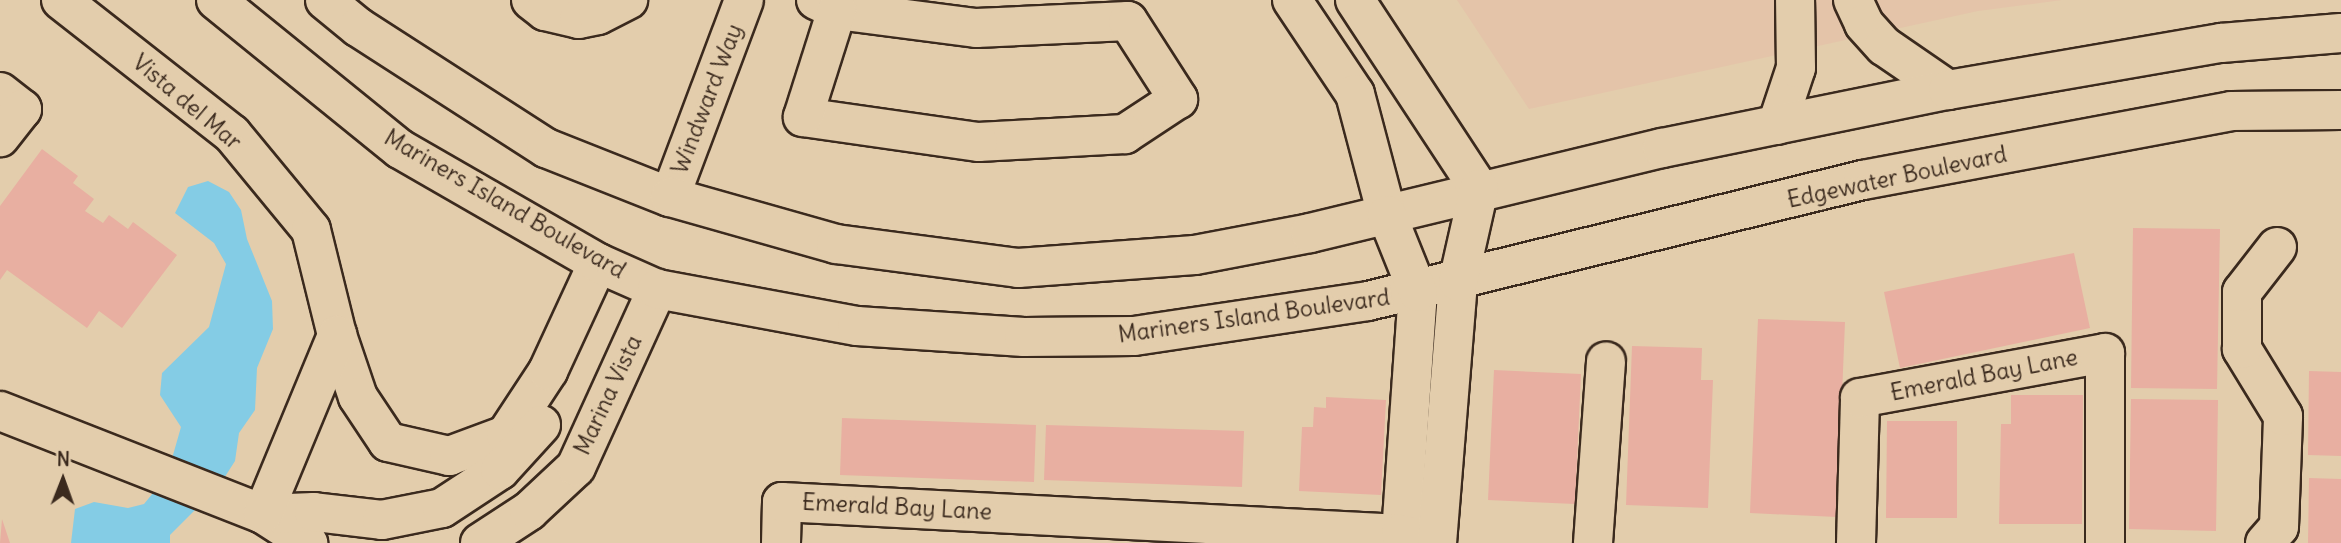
<!DOCTYPE html>
<style>
body{margin:0}
#map{position:relative;width:2341px;height:543px;overflow:hidden;background:#e3cdac;font-family:Delius,sans-serif}
div>[style]{position:absolute}
[style*='--x']{left:calc(var(--x)*1px);top:calc(var(--y)*1px);width:calc(var(--w)*1px);rotate:calc(var(--a)*1deg)}
.built>*{inset:0;background:#e4c4a9}
.water>*{inset:0;background:#84cce5}
.building>*{inset:0;background:#e8afa1}
.roads{filter:drop-shadow(2px 0 #3b2a1e) drop-shadow(-2px 0 #3b2a1e) drop-shadow(0 2px #3b2a1e) drop-shadow(0 -2px #3b2a1e)}
.minor>*{height:38px;margin:-19px;padding:0 19px;transform-origin:19px;border-radius:19px;background:#e3cdac}
.major>*{height:38px;margin:-19px;padding:0 19px;transform-origin:19px;border-radius:19px;background:#e3cdac}
.highway>*{height:38px;margin:-19px;padding:0 19px;transform-origin:19px;border-radius:19px;background:#e3cdac}
span{translate:-50% -50%;white-space:nowrap;text-align:center;line-height:1.15;-webkit-text-stroke:7px #e3cdac;paint-order:stroke}
.street-label{font-size:23px;color:#3b2a1e}
.north{position:absolute;left:28px;top:445px;width:70px;height:70px;-webkit-text-stroke:5px #e3cdac;paint-order:stroke;rotate:1deg;font-size:19px;font-weight:700;line-height:28px;text-align:center;color:#3b2a1e}
.north::after{content:'';display:block;margin:auto;width:24px;height:32px;background:#3b2a1e;clip-path:polygon(50% 0,100% 100%,50% 72%,0 100%)}
</style>
<div id="map">
<div class="built">
<div style="clip-path:polygon(1457px 0,2062px 0,1978px 11px,1529px 109px)"></div>
</div>
<div class="water">
<div style="clip-path:polygon(208px 181px,229px 192px,241px 210px,247px 239px,272px 301px,273px 329px,257px 368px,255px 410px,239px 433px,235px 461px,219px 486px,170px 535px,170px 543px,71px 543px,75px 509px,94px 502px,128px 508px,144px 504px,167px 476px,181px 427px,160px 395px,162px 373px,209px 327px,226px 264px,214px 243px,175px 213px,188px 187px)"></div>
</div>
<div class="building">
<div style="clip-path:polygon(42px 149px,78px 176px,73px 183px,94px 199px,85px 211px,103px 223px,109px 215px,128px 229px,133px 222px,177px 255px,122px 328px,99px 311px,87px 328px,7px 270px,0 280px,0 206px)"></div>
<div style="clip-path:polygon(2133px 228px,2220px 229px,2217px 389px,2131px 388px)"></div>
<div style="clip-path:polygon(2074px 253px,2090px 328px,1900px 368px,1884px 292px)"></div>
<div style="clip-path:polygon(1758px 319px,1845px 322px,1837px 517px,1750px 513px)"></div>
<div style="clip-path:polygon(1632px 346px,1702px 348px,1701px 380px,1713px 380px,1708px 508px,1626px 505px)"></div>
<div style="clip-path:polygon(1494px 370px,1581px 374px,1575px 504px,1488px 500px)"></div>
<div style="clip-path:polygon(2309px 371px,2341px 372px,2341px 456px,2308px 455px)"></div>
<div style="clip-path:polygon(2011px 395px,2083px 395px,2082px 524px,1999px 524px,2001px 424px,2011px 424px)"></div>
<div style="clip-path:polygon(1326px 397px,1386px 400px,1381px 495px,1299px 491px,1302px 427px,1313px 427px,1314px 407px,1326px 408px)"></div>
<div style="clip-path:polygon(2131px 399px,2218px 400px,2216px 531px,2129px 529px)"></div>
<div style="clip-path:polygon(842px 418px,1036px 425px,1034px 482px,840px 475px)"></div>
<div style="clip-path:polygon(1887px 421px,1957px 421px,1957px 518px,1886px 518px)"></div>
<div style="clip-path:polygon(1046px 425px,1244px 431px,1242px 487px,1044px 480px)"></div>
<div style="clip-path:polygon(2309px 478px,2341px 479px,2341px 543px,2308px 543px)"></div>
<div style="clip-path:polygon(2px 519px,10px 543px,0 543px)"></div>
</div>
<div class="roads">
<div class="minor">
<div style="--x:61;--y:0;--w:217;--a:38.1"></div>
<div style="--x:232;--y:134;--w:124;--a:50.5"></div>
<div style="--x:311;--y:230;--w:108;--a:76.1"></div>
<div style="--x:337;--y:335;--w:65;--a:71.3"></div>
<div style="--x:358;--y:397;--w:54;--a:56.3"></div>
<div style="--x:388;--y:442;--w:63;--a:12.9"></div>
<div style="--x:449;--y:456;--w:61;--a:-20.2"></div>
<div style="--x:506;--y:435;--w:77;--a:-56.7"></div>
<div style="--x:548;--y:371;--w:119;--a:-65.2"></div>
<div style="--x:531;--y:0;--w:18;--a:38"></div>
<div style="--x:545;--y:11;--w:35;--a:13"></div>
<div style="--x:579;--y:19;--w:19;--a:-12"></div>
<div style="--x:598;--y:15;--w:34;--a:-27"></div>
<div style="--x:816;--y:0;--w:23;--a:25"></div>
<div style="--x:837;--y:10;--w:140;--a:7.4"></div>
<div style="--x:976;--y:28;--w:152;--a:-2.6"></div>
<div style="--x:1128;--y:21;--w:93;--a:57.3"></div>
<div style="--x:1178;--y:99;--w:64;--a:146.6"></div>
<div style="--x:1125;--y:134;--w:147;--a:176.9"></div>
<div style="--x:978;--y:142;--w:177;--a:-171.9"></div>
<div style="--x:803;--y:117;--w:112;--a:-72.4"></div>
<div style="--x:1853;--y:0;--w:26;--a:65"></div>
<div style="--x:1864;--y:24;--w:30;--a:48"></div>
<div style="--x:1884;--y:46;--w:78;--a:34.5"></div>
<div style="--x:0;--y:92;--w:28;--a:38"></div>
<div style="--x:22;--y:109;--w:36;--a:128"></div>
<div style="--x:1777;--y:125;--w:60;--a:-71.6"></div>
<div style="--x:1796;--y:68;--w:68;--a:-90.8"></div>
<div style="--x:670;--y:197;--w:210;--a:-69.4"></div>
<div style="--x:0;--y:411;--w:282;--a:21.4"></div>
<div style="--x:263;--y:514;--w:54;--a:32.8"></div>
<div style="--x:263;--y:514;--w:51;--a:-2.2"></div>
<div style="--x:314;--y:512;--w:68;--a:6.7"></div>
<div style="--x:382;--y:520;--w:61;--a:-11.3"></div>
<div style="--x:442;--y:508;--w:69;--a:-33.2"></div>
<div style="--x:500;--y:470;--w:61;--a:-47.7"></div>
<div style="--x:263;--y:514;--w:194;--a:-67.5"></div>
<div style="--x:1401;--y:534;--w:243;--a:-86"></div>
<div style="--x:480;--y:543;--w:59;--a:-33.1"></div>
<div style="--x:529;--y:511;--w:64;--a:-43.1"></div>
<div style="--x:576;--y:467;--w:196;--a:-65.5"></div>
<div style="--x:781;--y:543;--w:41;--a:-88.6"></div>
<div style="--x:782;--y:502;--w:620;--a:2.96"></div>
<div style="--x:1401;--y:534;--w:31;--a:17"></div>
<div style="--x:1437;--y:543;--w:262;--a:-85.4"></div>
<div style="--x:1593;--y:543;--w:182;--a:-85.9"></div>
<div style="--x:1856;--y:543;--w:145;--a:-88.4"></div>
<div style="--x:1860;--y:398;--w:249;--a:-10.4"></div>
<div style="--x:2105;--y:353;--w:190;--a:90"></div>
<div style="--x:2265;--y:543;--w:21;--a:-49"></div>
<div style="--x:2279;--y:527;--w:111;--a:-87.9"></div>
<div style="--x:2283;--y:416;--w:79;--a:-121.5"></div>
<div style="--x:2242;--y:349;--w:57;--a:-90"></div>
<div style="--x:2242;--y:292;--w:57;--a:-52.1"></div>
</div>
<div class="major">
<div style="--x:216;--y:0;--w:237;--a:39"></div>
<div style="--x:400;--y:149;--w:228;--a:29.9"></div>
<div style="--x:598;--y:263;--w:64;--a:23.8"></div>
<div style="--x:657;--y:289;--w:203;--a:10.5"></div>
<div style="--x:857;--y:326;--w:167;--a:3.8"></div>
<div style="--x:1024;--y:337;--w:110;--a:-0.5"></div>
<div style="--x:1134;--y:336;--w:237;--a:-8.5"></div>
<div style="--x:1368;--y:301;--w:510;--a:-13.74"></div>
<div style="--x:1863;--y:180;--w:374;--a:-10.6"></div>
<div style="--x:2231;--y:111;--w:110;--a:-0.5"></div>
<div style="--x:325;--y:0;--w:43;--a:39.3"></div>
<div style="--x:358;--y:27;--w:224;--a:32.8"></div>
<div style="--x:546;--y:148;--w:133;--a:21.6"></div>
<div style="--x:670;--y:197;--w:173;--a:15.8"></div>
<div style="--x:836;--y:244;--w:184;--a:7.5"></div>
<div style="--x:1018;--y:268;--w:177;--a:-4.2"></div>
<div style="--x:1195;--y:255;--w:117;--a:-10.8"></div>
<div style="--x:1310;--y:233;--w:362;--a:-13.6"></div>
<div style="--x:1662;--y:148;--w:292;--a:-11.5"></div>
<div style="--x:1948;--y:90;--w:277;--a:-9.8"></div>
<div style="--x:2221;--y:43;--w:120;--a:-4.8"></div>
</div>
<div class="highway">
<div style="--x:1292;--y:0;--w:113;--a:56.2"></div>
<div style="--x:1355;--y:94;--w:125;--a:75.2"></div>
<div style="--x:1387;--y:215;--w:83;--a:68.1"></div>
<div style="--x:1355;--y:0;--w:226;--a:56.7"></div>
<div style="--x:1479;--y:189;--w:95;--a:102.7"></div>
</div>
</div>
<div class="street-label">
<span style="left:707px;top:99px;rotate:-69deg">Windward Way</span>
<span style="left:187px;top:102px;rotate:40deg">Vista del Mar</span>
<span style="left:1897px;top:177px;rotate:-12deg">Edgewater Boulevard</span>
<span style="left:505px;top:204px;rotate:30deg">Mariners Island Boulevard</span>
<span style="left:1254px;top:316px;rotate:-8deg">Mariners Island Boulevard</span>
<span style="left:1984px;top:375px;rotate:-11deg">Emerald Bay Lane</span>
<span style="left:608px;top:395px;rotate:-65deg">Marina Vista</span>
<span style="left:897px;top:507px;rotate:3deg">Emerald Bay Lane</span>
</div>
<div class="north">N</div>
</div>
